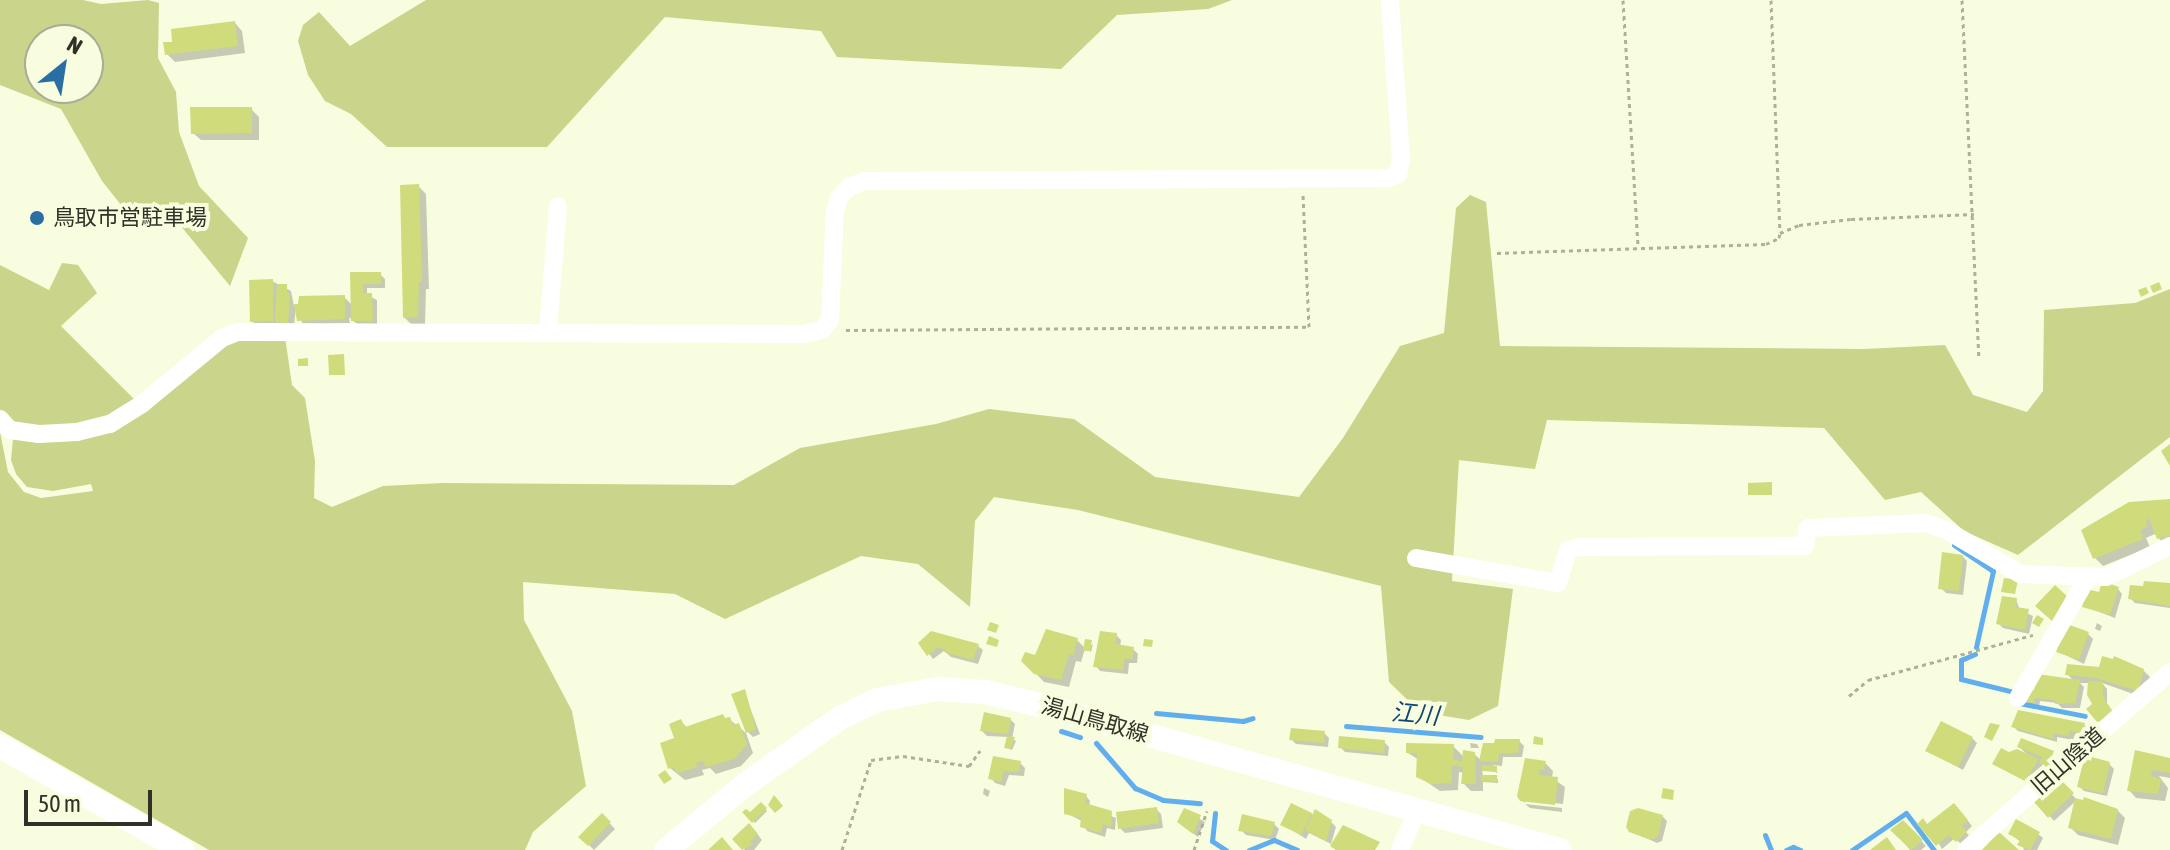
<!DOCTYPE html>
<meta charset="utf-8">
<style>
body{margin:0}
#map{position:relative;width:2170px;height:850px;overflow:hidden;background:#f8fddf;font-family:"Asap Condensed","Noto Sans JP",sans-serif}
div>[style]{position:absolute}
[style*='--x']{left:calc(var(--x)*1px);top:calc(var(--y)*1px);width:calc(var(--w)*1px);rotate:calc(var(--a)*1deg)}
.green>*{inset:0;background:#cad48a}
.shadow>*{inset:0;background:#0003}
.stream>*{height:5px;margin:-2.5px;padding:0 2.5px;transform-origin:2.5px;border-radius:2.5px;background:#61aeee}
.building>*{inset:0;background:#d0dc7c}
.path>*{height:3px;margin-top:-1.5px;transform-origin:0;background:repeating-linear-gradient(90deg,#adb19a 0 4px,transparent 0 8px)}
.street>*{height:18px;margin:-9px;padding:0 9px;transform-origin:9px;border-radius:9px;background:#fff}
.secondary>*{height:24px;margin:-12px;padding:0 12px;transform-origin:12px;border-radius:12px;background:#fff}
.dots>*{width:22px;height:22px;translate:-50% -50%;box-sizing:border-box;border:4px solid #f8fddf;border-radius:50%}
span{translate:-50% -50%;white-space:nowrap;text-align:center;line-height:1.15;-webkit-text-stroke:8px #f8fddf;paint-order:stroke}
.poi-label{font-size:22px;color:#303227}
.left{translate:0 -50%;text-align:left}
.street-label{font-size:22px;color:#303227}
.water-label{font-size:24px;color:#0c4771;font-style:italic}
.north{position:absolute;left:24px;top:24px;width:80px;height:80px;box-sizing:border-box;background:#f8fddf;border:2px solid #a8ac95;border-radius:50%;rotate:30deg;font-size:22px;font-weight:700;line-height:32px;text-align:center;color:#303227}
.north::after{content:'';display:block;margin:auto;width:28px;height:36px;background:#2a6fa4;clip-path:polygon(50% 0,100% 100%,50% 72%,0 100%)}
.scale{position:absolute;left:24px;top:790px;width:128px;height:36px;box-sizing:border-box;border:4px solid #303227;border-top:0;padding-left:10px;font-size:24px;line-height:28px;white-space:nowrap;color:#303227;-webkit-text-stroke:6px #f8fddf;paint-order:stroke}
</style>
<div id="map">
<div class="green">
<div style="clip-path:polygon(evenodd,0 0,83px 0,101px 4px,148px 0,159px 3px,158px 58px,176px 92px,179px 132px,199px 186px,248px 238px,230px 286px,166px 208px,140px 229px,102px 181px,61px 109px,0 85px,0 0,40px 40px,88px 40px,88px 88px,40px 88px,40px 40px)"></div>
<div style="clip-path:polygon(426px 0,1232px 0,1208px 9px,1117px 15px,1061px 69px,837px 57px,821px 31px,665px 17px,547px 147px,387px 147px,351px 114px,325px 101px,308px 75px,298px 41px,303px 25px,319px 12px,350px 46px)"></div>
<div style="clip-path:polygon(1470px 195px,1486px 202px,1500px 346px,1864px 349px,1945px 345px,1973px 395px,2027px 412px,2043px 391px,2044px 310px,2135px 303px,2170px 289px,2170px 437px,2018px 555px,1964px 531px,1921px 492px,1885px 500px,1824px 428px,1547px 420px,1535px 469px,1459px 460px,1452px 581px,1513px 589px,1498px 706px,1469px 720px,1420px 712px,1389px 682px,1381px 586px,1078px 510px,994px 497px,975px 521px,970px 607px,918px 564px,861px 556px,725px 619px,675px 594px,523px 582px,524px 620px,572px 711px,586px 786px,533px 832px,525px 850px,209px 850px,0 730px,0 432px,8px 472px,24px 492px,41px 498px,93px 491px,91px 484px,53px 491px,27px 487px,16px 474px,11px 460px,13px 439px,78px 438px,229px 340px,285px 337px,292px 385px,305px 398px,315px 461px,314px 498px,332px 507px,383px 486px,443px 483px,734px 485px,800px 448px,936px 424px,989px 409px,1074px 419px,1155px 477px,1299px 497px,1343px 438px,1400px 346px,1444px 333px,1456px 208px)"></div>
<div style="clip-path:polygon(62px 263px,78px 265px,97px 293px,61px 326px,134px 399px,111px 418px,69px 428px,14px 423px,0 417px,0 265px,49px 290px)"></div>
</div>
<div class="shadow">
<div style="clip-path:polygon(235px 23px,242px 31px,245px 53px,175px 62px,167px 54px)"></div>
<div style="clip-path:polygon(251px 109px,259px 117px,259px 140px,201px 140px,193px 133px)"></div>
<div style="clip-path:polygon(418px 186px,426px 194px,429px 289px,426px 289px,425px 324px,412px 325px,405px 318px)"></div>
<div style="clip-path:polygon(352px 274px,380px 274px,385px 279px,385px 288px,367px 288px,367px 295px,377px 300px,377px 325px,358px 325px,349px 317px,350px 323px,303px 325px,296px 307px,294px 326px,283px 328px,277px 322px,277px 325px,257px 326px,252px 321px,272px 281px,291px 291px,294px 306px,344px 297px,352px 305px)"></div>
<div style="clip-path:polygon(2170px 501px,2170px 545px,2166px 546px,2155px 534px,2146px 538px,2150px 547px,2103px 566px,2095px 558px)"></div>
<div style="clip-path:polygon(1962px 556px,1967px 561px,1963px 595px,1946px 593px,1941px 588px)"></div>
<div style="clip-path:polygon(2170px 588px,2170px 608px,2135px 603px,2130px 598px)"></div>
<div style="clip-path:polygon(2118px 589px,2122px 594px,2115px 618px,2084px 606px)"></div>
<div style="clip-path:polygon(2016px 600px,2020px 610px,2033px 616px,2029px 634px,2003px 628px,1998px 623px)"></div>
<div style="clip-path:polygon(2097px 623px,2102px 626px,2100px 631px,2095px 629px)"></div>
<div style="clip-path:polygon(1047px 632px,1077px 640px,1086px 649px,1093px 644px,1091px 652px,1085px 649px,1081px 662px,1076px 661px,1069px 687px,1044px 682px,1024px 661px,1036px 657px)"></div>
<div style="clip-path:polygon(2088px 634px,2093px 639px,2084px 664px,2059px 652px)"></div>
<div style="clip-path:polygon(1116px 635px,1121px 640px,1120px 647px,1133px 649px,1138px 654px,1137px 663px,1129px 663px,1128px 674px,1100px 671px,1096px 666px)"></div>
<div style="clip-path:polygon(921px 643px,978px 646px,983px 650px,978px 664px,951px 657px,944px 651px,933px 659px)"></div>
<div style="clip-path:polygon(2143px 670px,2151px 678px,2145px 698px,2102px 683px,2107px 689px,2107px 703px,2117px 718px,2103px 726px,2098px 721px,2090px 683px,2080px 683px,2084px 687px,2080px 708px,2062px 708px,2057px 703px,2040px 701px,2039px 707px,2024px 701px,2074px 681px,2067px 674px)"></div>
<div style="clip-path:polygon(744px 692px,760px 734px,753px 737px,748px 732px)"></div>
<div style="clip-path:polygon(729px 719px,746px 733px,753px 753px,741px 766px,716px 774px,710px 768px,702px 770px,704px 775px,685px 780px,670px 768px,681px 722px,688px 728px)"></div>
<div style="clip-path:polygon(1010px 719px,1015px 724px,1012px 739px,1016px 741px,1012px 750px,1007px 748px,1009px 737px,987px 736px,982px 731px)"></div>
<div style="clip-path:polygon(2084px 725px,2089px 729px,2086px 737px,2075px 734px,2073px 740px,2057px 737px,2057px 742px,2018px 731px,2013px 726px)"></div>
<div style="clip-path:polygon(1324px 733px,1329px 738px,1328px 747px,1296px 744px,1291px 739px)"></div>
<div style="clip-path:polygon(1972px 738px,1977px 743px,1963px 770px,1928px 751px)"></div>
<div style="clip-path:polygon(1519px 741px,1524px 746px,1522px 757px,1503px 757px,1502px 766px,1493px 765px,1498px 773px,1482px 768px,1483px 777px,1498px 779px,1498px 783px,1483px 782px,1483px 791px,1471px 791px,1463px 783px,1464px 773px,1459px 772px,1458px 790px,1440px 791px,1418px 776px,1419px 760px,1408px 753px,1453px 746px,1464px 757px,1474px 754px,1481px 760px)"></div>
<div style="clip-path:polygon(2022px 741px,2058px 758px,2047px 768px,2044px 765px,2031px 784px,1994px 764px,2009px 754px,2028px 755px,2019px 747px)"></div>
<div style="clip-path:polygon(1384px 742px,1389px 747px,1388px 756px,1345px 752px,1340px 747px)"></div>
<div style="clip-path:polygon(1470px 743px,1477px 744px,1479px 748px,1471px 748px)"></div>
<div style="clip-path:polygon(2136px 752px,2170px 760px,2170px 778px,2159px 776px,2168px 788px,2165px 801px,2136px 798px,2129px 790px)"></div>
<div style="clip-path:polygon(994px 759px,1020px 763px,1025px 768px,1024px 776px,1009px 775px,1005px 786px,995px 783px,991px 778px)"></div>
<div style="clip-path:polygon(1526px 760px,1545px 763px,1553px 771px,1552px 778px,1565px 787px,1563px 804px,1525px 799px,1525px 803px,1521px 800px)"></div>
<div style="clip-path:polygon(2109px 764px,2114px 769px,2107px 796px,2084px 791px,2079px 786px)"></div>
<div style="clip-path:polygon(2060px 782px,2078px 801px,2117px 810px,2125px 818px,2118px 845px,2078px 835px,2070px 827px,2077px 800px,2054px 821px,2037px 802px)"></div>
<div style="clip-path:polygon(984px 788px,990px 791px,988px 797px,983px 794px)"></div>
<div style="clip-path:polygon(1086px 796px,1090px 801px,1089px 807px,1116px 818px,1115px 830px,1107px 828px,1105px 837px,1087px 831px,1082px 821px,1066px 813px)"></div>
<div style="clip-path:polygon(761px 804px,767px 811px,755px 823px,745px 812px,750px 815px)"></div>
<div style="clip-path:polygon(1525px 804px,1562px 808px,1562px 812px,1530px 808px)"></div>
<div style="clip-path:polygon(1292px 806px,1331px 822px,1336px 827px,1331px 844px,1309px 833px,1306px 839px,1283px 824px)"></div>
<div style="clip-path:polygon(1156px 809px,1161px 814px,1163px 828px,1125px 833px,1120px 828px)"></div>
<div style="clip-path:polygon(1185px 810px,1205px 822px,1198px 837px,1184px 827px)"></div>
<div style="clip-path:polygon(1959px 810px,1972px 826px,1966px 832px,1971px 838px,1962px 845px,1955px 838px,1942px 849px,1928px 826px)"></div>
<div style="clip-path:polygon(602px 815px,615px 829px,594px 850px,581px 837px)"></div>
<div style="clip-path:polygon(1662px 816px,1667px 821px,1662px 841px,1657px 843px,1631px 831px)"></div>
<div style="clip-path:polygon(1903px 822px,1926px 846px,1921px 850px,1910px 850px,1893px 830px)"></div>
<div style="clip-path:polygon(1274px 824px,1279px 829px,1275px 840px,1246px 835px,1241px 830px)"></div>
<div style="clip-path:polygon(754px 830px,762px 840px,754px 850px,745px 850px,735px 839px)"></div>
<div style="clip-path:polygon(2010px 834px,2038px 834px,2043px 838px,2037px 850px,2024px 850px,2021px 842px)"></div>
</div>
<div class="stream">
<div style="--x:1954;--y:545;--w:47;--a:33.7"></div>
<div style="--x:1993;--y:571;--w:78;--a:102.6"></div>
<div style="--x:1975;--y:654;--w:15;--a:157"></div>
<div style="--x:1961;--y:660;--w:19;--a:90"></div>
<div style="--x:1961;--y:679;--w:55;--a:13.8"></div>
<div style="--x:2019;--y:703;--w:67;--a:11.1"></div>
<div style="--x:1156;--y:713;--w:87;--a:5.3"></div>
<div style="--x:1243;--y:721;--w:10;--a:-17"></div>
<div style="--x:1346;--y:726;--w:135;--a:4.7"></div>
<div style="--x:1061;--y:731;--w:20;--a:18"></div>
<div style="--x:1096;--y:743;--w:60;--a:49.1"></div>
<div style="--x:1135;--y:788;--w:30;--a:23"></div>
<div style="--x:1163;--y:800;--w:37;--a:5"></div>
<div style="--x:1215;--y:813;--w:28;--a:96"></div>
<div style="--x:1212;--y:841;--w:17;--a:33"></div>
<div style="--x:1765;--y:835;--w:16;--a:68"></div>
<div style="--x:1249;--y:850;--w:27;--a:-22"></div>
<div style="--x:1274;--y:840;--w:25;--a:23"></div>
<div style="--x:1786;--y:850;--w:8;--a:-23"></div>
<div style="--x:1793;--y:847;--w:8;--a:23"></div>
<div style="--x:1852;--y:850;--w:65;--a:-34.4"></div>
<div style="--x:1906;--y:813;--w:46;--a:52.9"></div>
</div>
<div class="building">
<div style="clip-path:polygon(235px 21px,238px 46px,165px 55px,163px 42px,172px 42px,171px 29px)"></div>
<div style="clip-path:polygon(190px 107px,252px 107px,252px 133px,191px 134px)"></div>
<div style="clip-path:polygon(419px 184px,422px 282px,419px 282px,418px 317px,403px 318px,400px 185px)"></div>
<div style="clip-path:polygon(350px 272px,381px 272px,381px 284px,363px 284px,363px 293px,372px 293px,373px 321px,351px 321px)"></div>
<div style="clip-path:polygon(273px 279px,273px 321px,250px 322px,249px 280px)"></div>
<div style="clip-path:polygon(2159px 282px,2162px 289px,2153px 293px,2150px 286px)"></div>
<div style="clip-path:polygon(277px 284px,287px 284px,287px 293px,290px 293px,288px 324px,275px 321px)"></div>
<div style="clip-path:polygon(2146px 287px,2149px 293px,2141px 297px,2138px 290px)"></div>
<div style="clip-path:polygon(345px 295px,345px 319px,297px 321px,294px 304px,298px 304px,299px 296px)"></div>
<div style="clip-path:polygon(344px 354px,345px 375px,329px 375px,328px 355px)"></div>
<div style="clip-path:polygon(308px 358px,308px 366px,298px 366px,298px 359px)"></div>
<div style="clip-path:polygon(2170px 444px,2170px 466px,2161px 451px)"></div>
<div style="clip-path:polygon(1772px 482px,1772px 495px,1748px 495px,1748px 483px)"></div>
<div style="clip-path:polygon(2170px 499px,2170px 536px,2157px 539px,2149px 518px,2146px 521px,2147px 527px,2140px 530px,2143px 539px,2093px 559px,2081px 530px,2129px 502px)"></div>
<div style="clip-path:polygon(1942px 552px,1963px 555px,1959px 591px,1938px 589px)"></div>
<div style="clip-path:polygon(2004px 578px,2018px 580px,2015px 594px,2001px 592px)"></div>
<div style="clip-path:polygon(2102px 581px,2119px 587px,2110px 615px,2082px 607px,2087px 589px,2099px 592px)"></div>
<div style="clip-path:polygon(2144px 581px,2170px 583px,2170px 606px,2128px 599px,2130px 585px,2143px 586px)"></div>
<div style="clip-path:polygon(2055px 585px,2069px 598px,2052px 621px,2035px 606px)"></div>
<div style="clip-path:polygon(2002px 596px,2017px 598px,2016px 607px,2029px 609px,2025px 630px,1996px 624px)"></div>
<div style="clip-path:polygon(2037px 615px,2044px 619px,2039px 627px,2032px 623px)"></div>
<div style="clip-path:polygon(990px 622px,999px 625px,996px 633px,987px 630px)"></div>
<div style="clip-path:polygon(2067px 624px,2089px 632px,2079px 660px,2056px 652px)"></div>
<div style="clip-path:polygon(1046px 629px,1078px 638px,1073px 655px,1069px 654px,1061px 680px,1034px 674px,1021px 661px,1025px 652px,1035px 655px)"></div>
<div style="clip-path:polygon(931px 631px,979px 644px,973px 660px,944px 652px,946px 650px,938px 647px,927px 656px,918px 643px)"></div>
<div style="clip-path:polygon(1100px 631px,1117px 633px,1116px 644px,1134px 647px,1132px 659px,1124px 659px,1123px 670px,1093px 667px)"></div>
<div style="clip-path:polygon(989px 636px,999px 640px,997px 647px,986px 644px)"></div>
<div style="clip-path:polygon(1085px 639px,1092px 640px,1090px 651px,1083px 651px)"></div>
<div style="clip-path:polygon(1144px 639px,1153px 640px,1152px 647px,1143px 646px)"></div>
<div style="clip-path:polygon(2102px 656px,2113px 659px,2114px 656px,2144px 669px,2138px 691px,2096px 678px,2065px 675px,2067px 664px,2099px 667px)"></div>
<div style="clip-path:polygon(2037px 674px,2080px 680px,2075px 703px,2055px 704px,2056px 700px,2035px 698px,2034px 703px,2022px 701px,2029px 689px,2034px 690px)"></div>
<div style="clip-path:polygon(2088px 681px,2103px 682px,2103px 697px,2113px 713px,2097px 722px,2086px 709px,2092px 704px,2087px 695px)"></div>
<div style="clip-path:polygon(745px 689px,756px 729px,746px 733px,731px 694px)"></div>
<div style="clip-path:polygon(2018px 710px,2085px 723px,2082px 734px,2070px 731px,2068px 736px,2053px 733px,2053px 739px,2011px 727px)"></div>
<div style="clip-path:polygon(984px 712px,1011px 718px,1008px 734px,980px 731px)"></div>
<div style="clip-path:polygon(723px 714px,725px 718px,730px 717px,733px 725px,739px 723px,747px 744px,734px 759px,706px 767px,703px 761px,696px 763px,698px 767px,676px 773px,674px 767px,668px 769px,660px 743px,674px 738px,669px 724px,681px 719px,685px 727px)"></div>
<div style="clip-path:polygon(1941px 721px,1973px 737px,1958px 767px,1925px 751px)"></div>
<div style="clip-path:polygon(1990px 723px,2000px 725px,1992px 741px,1984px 737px)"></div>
<div style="clip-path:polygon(1291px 728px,1325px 731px,1324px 743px,1289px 740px)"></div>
<div style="clip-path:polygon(1007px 736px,1015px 737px,1010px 749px,1004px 748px)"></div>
<div style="clip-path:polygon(1339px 736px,1385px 740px,1384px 753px,1338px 748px)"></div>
<div style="clip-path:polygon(1534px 736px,1543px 738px,1543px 745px,1533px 744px)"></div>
<div style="clip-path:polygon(2021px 738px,2054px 751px,2048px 768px,2039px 763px,2042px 757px,2017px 747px)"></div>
<div style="clip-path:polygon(1495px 739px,1520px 739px,1518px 753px,1499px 753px,1498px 762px,1479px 761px,1483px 743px,1494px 743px)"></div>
<div style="clip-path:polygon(1406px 743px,1454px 744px,1453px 759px,1462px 762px,1463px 750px,1475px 752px,1476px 784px,1461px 784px,1463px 767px,1452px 765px,1451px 783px,1431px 784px,1416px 777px,1417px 753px,1406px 753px)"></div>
<div style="clip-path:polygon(2001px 748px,2009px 752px,2017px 749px,2039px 759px,2025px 781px,1992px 764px)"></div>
<div style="clip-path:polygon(2135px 750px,2170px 758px,2170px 773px,2152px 770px,2151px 776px,2161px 779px,2158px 794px,2127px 791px)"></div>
<div style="clip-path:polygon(2085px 755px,2110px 762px,2103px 793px,2077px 787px)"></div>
<div style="clip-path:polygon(993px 756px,1021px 761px,1019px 772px,1004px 771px,1001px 782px,988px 779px)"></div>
<div style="clip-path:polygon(1525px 758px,1546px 761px,1544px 770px,1539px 769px,1539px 775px,1558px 777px,1555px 805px,1520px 801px,1517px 796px)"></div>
<div style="clip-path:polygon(1482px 765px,1497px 766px,1497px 772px,1482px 771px)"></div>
<div style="clip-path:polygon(665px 770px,672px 779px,664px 784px,658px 775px)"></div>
<div style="clip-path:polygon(1481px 775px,1497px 775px,1497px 782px,1481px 781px)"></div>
<div style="clip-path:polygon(2060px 779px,2074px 793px,2048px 818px,2034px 802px)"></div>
<div style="clip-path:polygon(1064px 788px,1087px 794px,1085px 803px,1112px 811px,1111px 827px,1103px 824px,1101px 833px,1080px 827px,1081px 818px,1064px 814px)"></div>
<div style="clip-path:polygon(1663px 788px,1674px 790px,1673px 800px,1661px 798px)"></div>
<div style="clip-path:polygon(774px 795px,783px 806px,775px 813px,768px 805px)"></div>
<div style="clip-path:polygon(2084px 797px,2118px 809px,2111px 839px,2068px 828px,2075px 798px,2083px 800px)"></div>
<div style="clip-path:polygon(761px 802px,767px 808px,752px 823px,742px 812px,746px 809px,750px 812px)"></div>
<div style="clip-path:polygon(1291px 803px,1312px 813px,1301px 835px,1280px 825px)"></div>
<div style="clip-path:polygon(1954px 803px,1968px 820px,1962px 826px,1967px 832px,1956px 842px,1949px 835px,1936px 846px,1917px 824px,1923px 818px,1927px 824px)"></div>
<div style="clip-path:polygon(1157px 807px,1159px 823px,1118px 829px,1116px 812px)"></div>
<div style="clip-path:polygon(1184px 808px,1201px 815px,1193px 834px,1177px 822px)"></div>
<div style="clip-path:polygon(1638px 808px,1663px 815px,1658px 836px,1651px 840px,1629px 832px,1626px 827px,1630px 811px)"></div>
<div style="clip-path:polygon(1315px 809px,1332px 820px,1326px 841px,1305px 830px)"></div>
<div style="clip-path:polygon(602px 813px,611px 822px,588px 846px,578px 837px)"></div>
<div style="clip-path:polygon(1242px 814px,1275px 822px,1271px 836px,1238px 831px)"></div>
<div style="clip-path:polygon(2016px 819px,2040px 832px,2030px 850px,2017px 845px,2020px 840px,2008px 834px)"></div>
<div style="clip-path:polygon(1903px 820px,1923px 840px,1911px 850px,1890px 830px)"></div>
<div style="clip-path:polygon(749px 823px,758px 834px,750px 842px,753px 844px,742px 850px,732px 839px)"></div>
<div style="clip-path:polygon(1343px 825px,1380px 842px,1375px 850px,1336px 850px,1330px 846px)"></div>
<div style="clip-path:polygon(1999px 832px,2019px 850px,1982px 850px)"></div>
<div style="clip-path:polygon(722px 837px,733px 850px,708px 850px)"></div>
<div style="clip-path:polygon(1887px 837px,1896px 850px,1870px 850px)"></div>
</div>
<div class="path">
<div style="--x:1623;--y:0;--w:246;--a:86.5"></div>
<div style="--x:1771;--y:0;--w:232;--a:87.8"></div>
<div style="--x:1962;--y:0;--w:356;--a:87.3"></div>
<div style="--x:1497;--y:253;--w:269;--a:-1.9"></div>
<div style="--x:1766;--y:244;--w:14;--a:-25"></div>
<div style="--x:1779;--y:238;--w:5;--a:-79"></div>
<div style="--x:1780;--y:233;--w:21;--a:-23"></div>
<div style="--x:1799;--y:225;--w:52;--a:-6.6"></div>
<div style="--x:1851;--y:219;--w:123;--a:-2.3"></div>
<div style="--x:846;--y:330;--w:463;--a:-0.4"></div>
<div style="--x:1309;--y:327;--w:132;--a:-92.6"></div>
<div style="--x:1849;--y:696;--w:25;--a:-40"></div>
<div style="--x:1868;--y:680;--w:171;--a:-15.3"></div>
<div style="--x:842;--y:850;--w:95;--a:-72.1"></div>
<div style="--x:871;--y:760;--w:32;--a:-7"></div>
<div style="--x:903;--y:756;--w:67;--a:8.6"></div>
<div style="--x:969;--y:766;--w:19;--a:-54"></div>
<div style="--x:1194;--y:850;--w:41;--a:-71.6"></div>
</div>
<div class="street">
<div style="--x:548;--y:330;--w:124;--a:-85.4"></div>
<div style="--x:0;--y:419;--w:15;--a:48"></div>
<div style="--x:10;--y:430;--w:29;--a:8"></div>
<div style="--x:39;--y:434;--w:38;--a:-3"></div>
<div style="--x:77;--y:432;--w:34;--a:-14"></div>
<div style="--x:110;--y:424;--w:39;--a:-32"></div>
<div style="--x:143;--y:403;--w:102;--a:-39.4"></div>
<div style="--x:222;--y:338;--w:17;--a:-21"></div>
<div style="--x:238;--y:332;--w:565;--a:0.2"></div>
<div style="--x:803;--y:334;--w:19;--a:-12"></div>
<div style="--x:822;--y:330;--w:13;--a:-51"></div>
<div style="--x:830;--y:320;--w:109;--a:-87.4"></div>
<div style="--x:835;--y:211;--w:14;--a:-73"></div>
<div style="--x:839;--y:198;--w:15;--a:-48"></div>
<div style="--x:849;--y:187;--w:17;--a:-21"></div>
<div style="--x:865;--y:181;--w:523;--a:-0.33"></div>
<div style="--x:1388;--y:178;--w:11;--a:-22"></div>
<div style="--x:1398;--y:174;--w:15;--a:-79"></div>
<div style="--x:1401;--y:159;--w:159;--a:-94"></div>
<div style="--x:1416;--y:558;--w:144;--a:10"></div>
<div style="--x:1558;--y:583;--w:34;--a:-73"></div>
<div style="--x:1568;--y:550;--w:11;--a:-15"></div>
<div style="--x:1579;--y:547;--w:226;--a:-0.3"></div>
<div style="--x:1805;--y:546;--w:18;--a:-81"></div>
<div style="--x:1808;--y:528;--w:118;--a:-2.4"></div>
<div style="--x:1926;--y:523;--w:23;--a:20"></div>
<div style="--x:1948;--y:531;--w:84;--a:30.8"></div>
<div style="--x:2020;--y:574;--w:86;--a:2"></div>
<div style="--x:2106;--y:577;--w:71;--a:-25.8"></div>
<div style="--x:2018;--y:698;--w:140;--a:-60"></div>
<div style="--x:1400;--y:850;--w:40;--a:-66.6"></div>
<div style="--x:1966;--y:850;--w:271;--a:-41.1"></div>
</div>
<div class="secondary">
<div style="--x:0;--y:746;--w:210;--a:29.7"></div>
<div style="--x:666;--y:850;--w:104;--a:-39.5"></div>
<div style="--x:746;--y:784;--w:115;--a:-35.1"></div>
<div style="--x:840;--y:718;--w:41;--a:-25.9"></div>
<div style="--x:877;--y:700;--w:62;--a:-10.2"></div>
<div style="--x:938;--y:689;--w:47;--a:3.7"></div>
<div style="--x:985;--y:692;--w:69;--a:13.4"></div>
<div style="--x:1052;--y:708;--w:527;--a:15.65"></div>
</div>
<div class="dots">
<div style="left:37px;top:218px;background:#2a6fa4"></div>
</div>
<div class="poi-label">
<span class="left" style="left:53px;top:218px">鳥取市営駐車場</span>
</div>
<div class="street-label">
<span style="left:1095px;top:720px;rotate:16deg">湯山鳥取線</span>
<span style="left:2068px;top:761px;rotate:-41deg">旧山陰道</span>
</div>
<div class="water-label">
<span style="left:1415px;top:714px;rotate:5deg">江川</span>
</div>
<div class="north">N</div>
<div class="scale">50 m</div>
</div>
